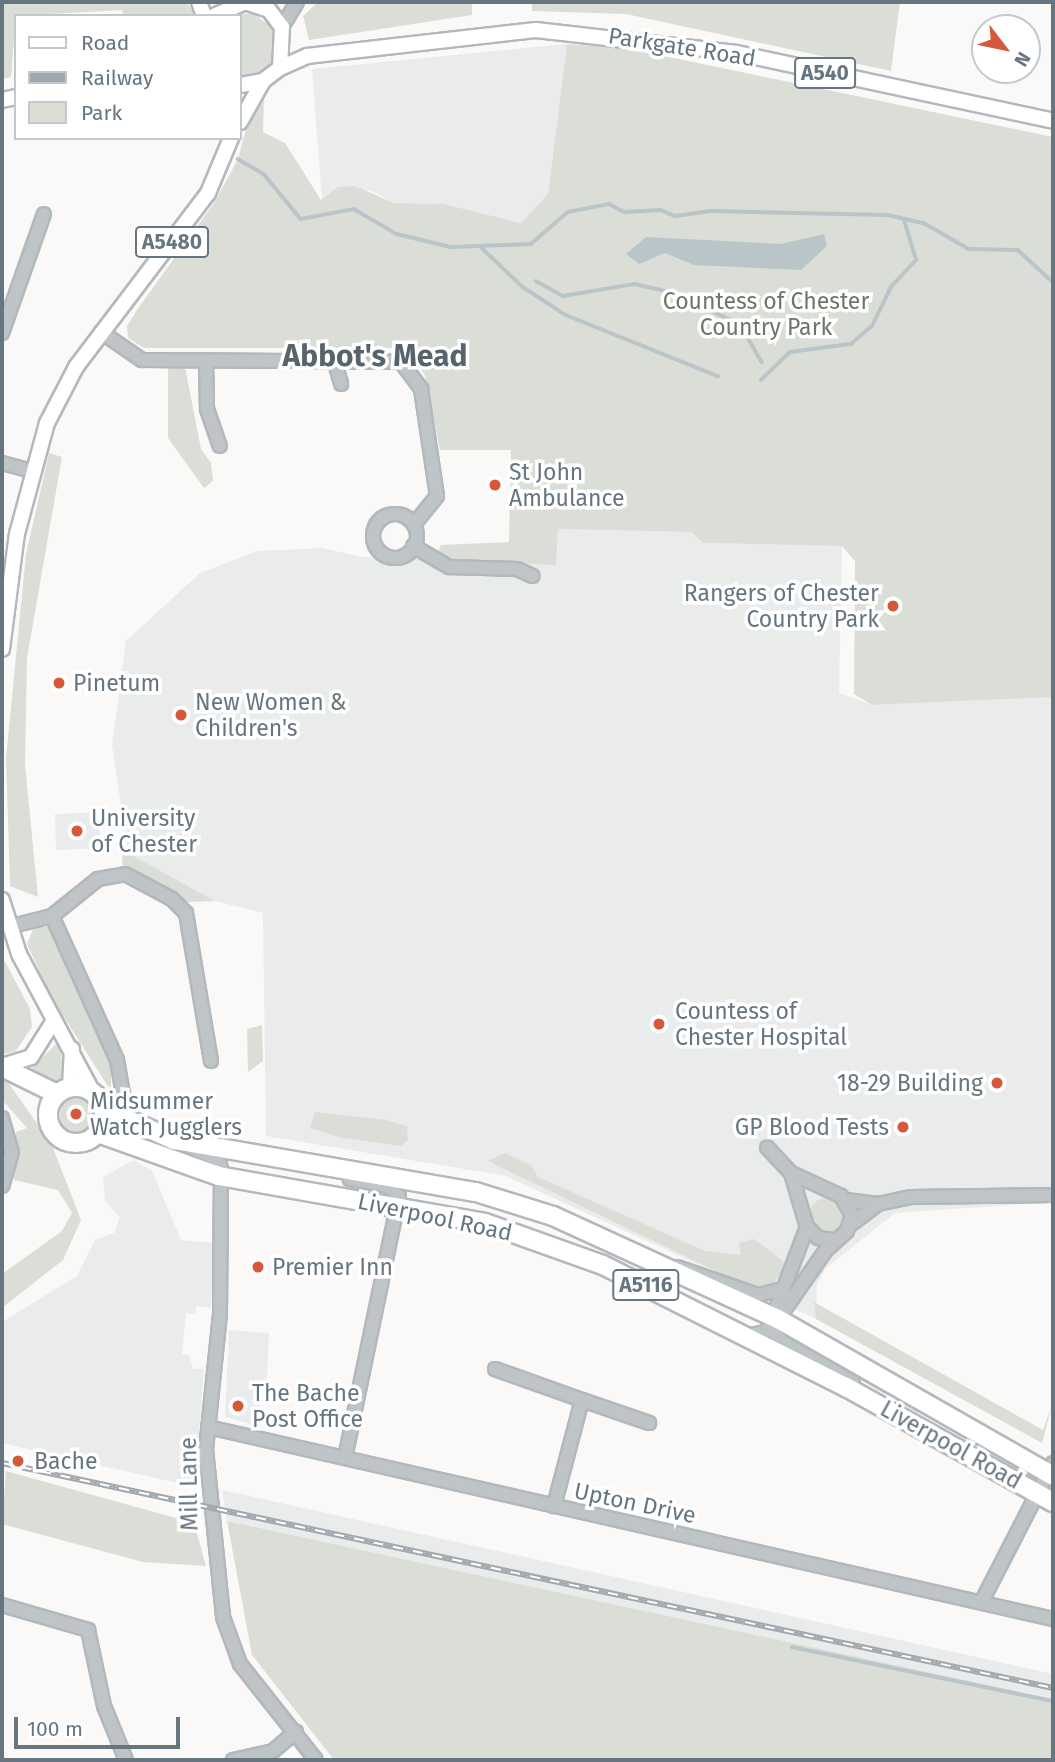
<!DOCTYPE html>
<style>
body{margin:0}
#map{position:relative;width:1055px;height:1762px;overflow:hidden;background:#faf9f8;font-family:"Fira Sans",sans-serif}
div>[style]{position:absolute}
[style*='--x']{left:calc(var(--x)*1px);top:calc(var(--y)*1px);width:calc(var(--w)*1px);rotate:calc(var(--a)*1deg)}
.built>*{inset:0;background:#eaebeb}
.green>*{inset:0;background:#daded7}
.round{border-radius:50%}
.water>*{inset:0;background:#bac5c9}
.stream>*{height:3.5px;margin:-1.75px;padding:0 1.75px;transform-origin:1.75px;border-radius:1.75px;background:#bac5c9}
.roads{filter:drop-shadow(2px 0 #b3b8bc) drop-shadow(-2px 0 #b3b8bc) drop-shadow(0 2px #b3b8bc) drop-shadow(0 -2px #b3b8bc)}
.minor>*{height:12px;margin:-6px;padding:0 6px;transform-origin:6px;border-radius:6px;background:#bfc4c7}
.minor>.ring{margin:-6px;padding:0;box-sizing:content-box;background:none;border:12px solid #bfc4c7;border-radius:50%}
.major>*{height:14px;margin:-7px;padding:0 7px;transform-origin:7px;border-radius:7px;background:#fff}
.highway>*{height:18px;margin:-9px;padding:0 9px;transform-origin:9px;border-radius:9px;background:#fff}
.highway>.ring{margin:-9px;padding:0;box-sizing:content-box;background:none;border:18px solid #fff;border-radius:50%}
.rail>*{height:6px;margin-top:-3px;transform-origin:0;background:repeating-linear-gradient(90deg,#fff 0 10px,#a1a8ad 0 20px);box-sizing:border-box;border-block:2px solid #a1a8ad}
.dots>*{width:19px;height:19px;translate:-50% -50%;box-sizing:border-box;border:4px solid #fff;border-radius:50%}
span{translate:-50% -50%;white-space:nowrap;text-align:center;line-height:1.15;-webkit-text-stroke:7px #fff;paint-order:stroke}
.shield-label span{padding:2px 5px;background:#fff;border:2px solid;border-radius:5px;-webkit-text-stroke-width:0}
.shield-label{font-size:21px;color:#667680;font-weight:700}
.street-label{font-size:23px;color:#667680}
.park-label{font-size:23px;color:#697965}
.poi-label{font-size:23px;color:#667680}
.left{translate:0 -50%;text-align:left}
.right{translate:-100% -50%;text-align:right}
.district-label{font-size:30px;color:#58646c;font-weight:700}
.frame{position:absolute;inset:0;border:4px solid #667680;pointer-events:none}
.legend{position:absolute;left:14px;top:14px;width:228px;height:126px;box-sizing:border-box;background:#fff;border:2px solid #c2c8cc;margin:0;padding:9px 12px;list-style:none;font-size:21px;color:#667680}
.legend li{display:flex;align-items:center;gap:14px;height:35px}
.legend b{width:35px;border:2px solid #c2c8cc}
.north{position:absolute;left:971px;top:14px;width:70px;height:70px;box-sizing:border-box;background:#fff;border:2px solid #c2c8cc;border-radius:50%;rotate:122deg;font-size:19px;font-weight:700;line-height:28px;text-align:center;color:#667680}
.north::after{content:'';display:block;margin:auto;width:24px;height:32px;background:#d6583b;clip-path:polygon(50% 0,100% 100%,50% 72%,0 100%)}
.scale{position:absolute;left:14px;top:1717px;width:166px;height:32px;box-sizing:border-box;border:4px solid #667680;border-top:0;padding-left:9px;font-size:21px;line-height:24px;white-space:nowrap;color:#667680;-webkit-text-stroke:5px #fff;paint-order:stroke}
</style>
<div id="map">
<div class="built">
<div style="clip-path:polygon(567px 44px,548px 194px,521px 223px,444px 204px,394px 203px,370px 190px,322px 200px,312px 69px)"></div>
<div style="clip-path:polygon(558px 529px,691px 532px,703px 543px,842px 546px,839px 693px,872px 705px,1053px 697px,1053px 1202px,895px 1213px,826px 1268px,817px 1284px,816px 1319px,506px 1176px,266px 1136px,263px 913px,215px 901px,128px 853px,112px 745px,126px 641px,200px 573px,257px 551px,322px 548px,363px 557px,556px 564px)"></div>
<div style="clip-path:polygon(99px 812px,100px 848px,56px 850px,55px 814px)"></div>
<div style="clip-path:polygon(134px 1160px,152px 1171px,181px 1240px,213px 1243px,211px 1308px,197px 1306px,195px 1314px,186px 1313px,182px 1354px,189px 1355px,193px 1369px,204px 1369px,195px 1487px,2px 1443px,2px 1322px,77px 1276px,95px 1240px,114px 1233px,120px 1217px,105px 1201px,103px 1177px)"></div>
<div style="clip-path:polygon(229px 1330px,269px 1333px,267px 1378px,256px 1425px,225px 1417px)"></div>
<div style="clip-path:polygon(222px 1490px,1053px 1674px,1053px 1699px,227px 1521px)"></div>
</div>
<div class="green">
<div style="clip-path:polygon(2px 2px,187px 2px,195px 16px,123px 16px,122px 10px,16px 16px,11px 77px,2px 79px)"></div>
<div style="clip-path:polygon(318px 2px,472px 2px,472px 15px,309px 40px,303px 16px)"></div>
<div style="clip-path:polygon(532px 2px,900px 2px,891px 71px,626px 14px,532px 11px)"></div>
<div style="clip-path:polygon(253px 13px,274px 29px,277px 54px,262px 74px,240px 78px,240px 16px,232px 16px)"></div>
<div style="clip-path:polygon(567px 44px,626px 48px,1053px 137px,1053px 697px,872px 705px,854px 694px,855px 561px,842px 546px,703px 543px,691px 532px,558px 529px,556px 565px,451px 560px,438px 551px,441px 545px,509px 542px,511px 450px,440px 450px,425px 375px,412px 358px,394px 348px,144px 348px,128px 338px,127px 326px,139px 307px,214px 203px,238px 159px,248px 122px,264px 100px,263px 132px,285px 143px,321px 200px,338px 187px,355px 186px,394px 203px,444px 204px,521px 223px,548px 194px)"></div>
<div style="clip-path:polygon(168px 366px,185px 367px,201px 449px,211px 463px,213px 481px,204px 488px,168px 438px)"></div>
<div style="clip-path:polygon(49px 453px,62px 457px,27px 658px,25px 765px,38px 897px,10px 886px,6px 758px,26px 554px)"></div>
<div style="clip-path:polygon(128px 853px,215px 901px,185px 902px,123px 868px,122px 855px)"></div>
<div style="clip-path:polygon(34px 927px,48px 927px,111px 1067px,111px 1091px,50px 995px,27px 944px)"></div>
<div style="clip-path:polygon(2px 956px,30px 1009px,32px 1027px,15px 1052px,2px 1054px)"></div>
<div style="clip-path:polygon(262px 1025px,263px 1061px,248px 1072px,247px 1029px)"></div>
<div style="clip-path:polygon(58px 1042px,65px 1073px,59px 1085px,26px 1074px)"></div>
<div style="clip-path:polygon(2px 1074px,51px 1143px,81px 1220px,63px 1260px,2px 1308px,2px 1274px,62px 1231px,72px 1213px,58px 1190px,14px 1180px,16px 1132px,27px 1128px,2px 1100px)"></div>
<div class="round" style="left:60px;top:1098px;width:34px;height:34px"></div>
<div style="clip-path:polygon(315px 1112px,386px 1120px,407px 1126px,408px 1140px,401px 1146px,339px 1137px,310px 1128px)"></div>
<div style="clip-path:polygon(505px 1153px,531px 1165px,538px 1177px,705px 1251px,741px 1255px,739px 1243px,754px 1239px,783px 1261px,784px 1272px,773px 1283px,749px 1287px,488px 1161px)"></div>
<div class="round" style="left:809px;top:1198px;width:36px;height:36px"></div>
<div style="clip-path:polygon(814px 1302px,1043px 1430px,1053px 1402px,1042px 1443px,816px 1319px)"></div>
<div style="clip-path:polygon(793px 1335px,918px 1409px,918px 1413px,788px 1338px)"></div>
<div style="clip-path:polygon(6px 1471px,194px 1523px,206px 1566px,143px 1562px,2px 1524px)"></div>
<div style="clip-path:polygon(227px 1521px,1053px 1699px,1053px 1760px,334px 1760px,252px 1655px)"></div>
</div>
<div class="water">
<div style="clip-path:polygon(824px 234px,827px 246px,801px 270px,694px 265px,665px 253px,639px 264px,626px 254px,646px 237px,781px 244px)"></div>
</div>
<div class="stream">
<div style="--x:238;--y:159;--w:30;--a:30"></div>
<div style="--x:264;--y:174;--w:58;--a:50.6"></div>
<div style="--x:301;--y:219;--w:54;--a:-10.7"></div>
<div style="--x:354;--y:209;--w:50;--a:30.2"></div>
<div style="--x:397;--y:234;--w:56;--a:13.5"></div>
<div style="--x:451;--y:247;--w:80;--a:-2.1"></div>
<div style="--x:531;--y:244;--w:49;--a:-40.9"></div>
<div style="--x:568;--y:212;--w:42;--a:-11"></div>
<div style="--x:609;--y:204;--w:18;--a:27"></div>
<div style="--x:625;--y:212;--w:36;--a:-3"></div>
<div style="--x:661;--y:210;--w:15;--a:23"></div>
<div style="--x:675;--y:216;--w:36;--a:-8"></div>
<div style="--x:711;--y:211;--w:177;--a:1.3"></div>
<div style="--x:888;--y:215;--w:37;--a:13"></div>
<div style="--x:924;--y:223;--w:52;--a:30"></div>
<div style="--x:969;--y:249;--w:49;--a:1.2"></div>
<div style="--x:1018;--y:250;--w:47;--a:42.4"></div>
<div style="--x:482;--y:248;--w:57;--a:43.6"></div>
<div style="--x:523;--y:287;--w:51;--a:33.1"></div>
<div style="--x:566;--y:315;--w:164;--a:21.9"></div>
<div style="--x:536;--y:281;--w:31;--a:29"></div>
<div style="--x:563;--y:296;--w:73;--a:-9.5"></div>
<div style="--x:635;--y:284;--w:36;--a:13"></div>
<div style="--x:670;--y:292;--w:77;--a:24.6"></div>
<div style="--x:740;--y:324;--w:44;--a:59.9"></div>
<div style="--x:761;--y:380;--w:40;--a:-44"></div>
<div style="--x:790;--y:352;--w:62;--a:-7.5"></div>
<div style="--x:851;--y:344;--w:28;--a:-41"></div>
<div style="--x:872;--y:326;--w:43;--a:-64"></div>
<div style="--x:891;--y:287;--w:37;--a:-47"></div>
<div style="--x:916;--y:260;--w:42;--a:-106.7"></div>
<div style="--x:792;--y:1647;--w:267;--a:11.7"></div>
</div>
<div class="roads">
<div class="minor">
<div style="--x:282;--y:27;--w:29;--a:-59"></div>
<div style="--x:101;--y:332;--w:50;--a:34.3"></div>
<div style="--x:142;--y:360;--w:259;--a:0.4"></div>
<div style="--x:401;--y:362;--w:34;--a:53"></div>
<div style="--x:421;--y:389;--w:108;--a:81.5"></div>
<div style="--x:437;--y:496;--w:35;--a:129"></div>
<div style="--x:2;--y:333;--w:126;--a:-70.6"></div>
<div style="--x:334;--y:359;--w:26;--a:74"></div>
<div style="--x:206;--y:361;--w:48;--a:88.8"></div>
<div style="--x:207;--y:409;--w:39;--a:71"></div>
<div style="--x:2;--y:463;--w:30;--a:15"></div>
<div class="ring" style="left:373px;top:514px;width:32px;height:32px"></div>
<div style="--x:413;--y:546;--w:42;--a:30.3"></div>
<div style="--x:449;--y:567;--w:68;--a:1.7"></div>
<div style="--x:517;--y:569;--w:17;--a:24"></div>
<div style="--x:52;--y:916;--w:158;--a:65.7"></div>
<div style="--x:117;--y:1060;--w:39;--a:80"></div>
<div style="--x:8;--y:927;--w:45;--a:-14"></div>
<div style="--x:52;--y:916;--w:59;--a:-38.8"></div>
<div style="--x:98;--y:879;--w:27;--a:-10"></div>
<div style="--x:125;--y:874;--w:53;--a:28"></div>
<div style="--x:172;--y:899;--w:20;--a:45"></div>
<div style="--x:186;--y:913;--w:150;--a:80.4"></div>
<div style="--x:2;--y:1118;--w:35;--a:74"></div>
<div style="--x:12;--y:1152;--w:35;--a:106"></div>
<div style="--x:193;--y:1148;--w:29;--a:25"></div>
<div style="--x:219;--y:1160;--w:9;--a:77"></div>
<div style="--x:221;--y:1169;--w:145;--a:90.4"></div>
<div style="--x:220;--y:1314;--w:136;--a:95.9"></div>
<div style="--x:206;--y:1449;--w:169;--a:84.2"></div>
<div style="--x:223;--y:1617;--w:50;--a:70.1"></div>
<div style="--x:240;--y:1664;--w:122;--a:51.6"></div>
<div style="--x:791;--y:1173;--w:56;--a:73.5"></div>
<div style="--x:807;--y:1227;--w:16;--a:45"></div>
<div style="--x:818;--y:1238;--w:16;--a:7"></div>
<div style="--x:846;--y:1200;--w:32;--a:7"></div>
<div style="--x:878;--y:1204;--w:34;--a:143"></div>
<div style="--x:878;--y:1204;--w:34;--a:-12"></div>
<div style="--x:911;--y:1197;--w:142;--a:-0.8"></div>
<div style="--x:807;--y:1227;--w:107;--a:110.8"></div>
<div style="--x:769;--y:1327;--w:18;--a:49"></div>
<div style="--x:781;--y:1341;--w:83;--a:29.7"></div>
<div style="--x:677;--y:1267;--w:86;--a:19.1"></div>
<div style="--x:758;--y:1295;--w:25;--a:-14"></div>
<div style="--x:746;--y:1336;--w:19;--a:-12"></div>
<div style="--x:765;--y:1332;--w:18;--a:-45"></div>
<div style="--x:778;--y:1319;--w:84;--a:-55.2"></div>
<div style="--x:826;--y:1250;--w:28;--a:-42"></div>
<div style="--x:847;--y:1231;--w:17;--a:-73"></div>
<div style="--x:852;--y:1215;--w:22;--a:-120"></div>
<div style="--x:841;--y:1196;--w:55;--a:-155.3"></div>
<div style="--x:791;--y:1173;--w:35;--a:-133"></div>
<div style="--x:495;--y:1369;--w:92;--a:19.6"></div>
<div style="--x:582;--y:1400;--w:110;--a:104.8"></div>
<div style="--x:582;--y:1400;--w:71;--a:18.9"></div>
<div style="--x:208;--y:1427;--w:867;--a:12.8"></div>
<div style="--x:345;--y:1458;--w:267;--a:-78.3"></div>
<div style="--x:399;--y:1197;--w:15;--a:-132"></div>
<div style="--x:389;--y:1186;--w:40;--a:-170"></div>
<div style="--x:982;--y:1601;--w:155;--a:-62.8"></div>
<div style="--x:2;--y:1605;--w:90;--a:16.2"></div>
<div style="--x:88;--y:1630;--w:78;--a:78.1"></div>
<div style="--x:104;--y:1706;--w:58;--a:67.8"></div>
<div style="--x:233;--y:1760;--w:41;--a:-12.7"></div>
<div style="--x:273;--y:1751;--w:30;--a:-40"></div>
</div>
<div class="major">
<div style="--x:199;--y:2;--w:15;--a:70"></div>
<div style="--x:214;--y:16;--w:34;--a:-24"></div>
<div style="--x:245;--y:2;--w:25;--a:18"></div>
<div style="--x:269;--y:10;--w:21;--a:53"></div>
<div style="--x:282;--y:27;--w:41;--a:92.8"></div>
<div style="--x:280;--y:68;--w:21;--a:143"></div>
<div style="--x:263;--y:81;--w:23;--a:170"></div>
<div style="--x:280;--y:68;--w:30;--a:-24"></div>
<div style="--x:307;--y:56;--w:230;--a:-6.5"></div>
<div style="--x:536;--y:30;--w:202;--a:6.5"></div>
<div style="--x:737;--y:53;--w:323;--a:12.1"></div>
<div style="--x:2;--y:100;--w:14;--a:-12"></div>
<div style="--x:240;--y:122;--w:47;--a:-60.7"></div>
<div style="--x:2;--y:649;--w:116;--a:-82.6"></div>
<div style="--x:17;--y:534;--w:115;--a:-74.9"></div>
<div style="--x:47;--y:423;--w:63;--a:-62.6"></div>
<div style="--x:76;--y:367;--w:218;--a:-52.8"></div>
<div style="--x:208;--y:193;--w:60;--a:-67.3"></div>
<div style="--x:2;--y:900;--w:57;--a:72.5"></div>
<div style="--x:19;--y:954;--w:155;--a:61.9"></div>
<div style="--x:2;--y:1066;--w:30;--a:-17"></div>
<div style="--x:31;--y:1057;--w:41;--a:-57.8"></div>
<div style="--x:70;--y:1087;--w:38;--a:-87"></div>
</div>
<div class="highway">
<div style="--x:2;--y:1067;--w:61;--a:26.1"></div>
<div class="ring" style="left:48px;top:1087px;width:38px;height:38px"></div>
<div style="--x:104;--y:1109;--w:77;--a:23.9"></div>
<div style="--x:174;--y:1140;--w:306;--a:9.8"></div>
<div style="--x:476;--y:1192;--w:81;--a:17.3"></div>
<div style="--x:553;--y:1216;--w:247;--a:24.6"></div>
<div style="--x:778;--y:1319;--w:317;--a:29.7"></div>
<div style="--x:98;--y:1133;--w:128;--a:19.6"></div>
<div style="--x:219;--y:1176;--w:270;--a:10"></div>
<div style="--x:485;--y:1223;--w:125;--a:19.6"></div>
<div style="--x:603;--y:1265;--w:272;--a:26.7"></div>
<div style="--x:846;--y:1387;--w:237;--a:29.1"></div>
</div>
</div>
<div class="rail">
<div style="--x:2;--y:1463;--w:1075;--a:12.08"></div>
</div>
<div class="dots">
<div style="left:495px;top:485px;background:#d6583b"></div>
<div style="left:893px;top:606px;background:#d6583b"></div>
<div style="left:59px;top:683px;background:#d6583b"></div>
<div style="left:181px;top:715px;background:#d6583b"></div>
<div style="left:77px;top:831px;background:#d6583b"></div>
<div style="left:659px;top:1024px;background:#d6583b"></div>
<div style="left:997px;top:1083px;background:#d6583b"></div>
<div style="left:76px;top:1114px;background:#d6583b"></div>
<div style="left:903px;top:1127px;background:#d6583b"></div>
<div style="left:258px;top:1267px;background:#d6583b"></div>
<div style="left:238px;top:1406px;background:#d6583b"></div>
<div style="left:18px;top:1461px;background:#d6583b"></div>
</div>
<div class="shield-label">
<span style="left:825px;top:73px">A540</span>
<span style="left:172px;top:242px">A5480</span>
<span style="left:646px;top:1285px">A5116</span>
</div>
<div class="street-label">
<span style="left:682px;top:47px;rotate:9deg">Parkgate Road</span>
<span style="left:435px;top:1217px;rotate:12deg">Liverpool Road</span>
<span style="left:951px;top:1445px;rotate:29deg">Liverpool Road</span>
<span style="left:189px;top:1484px;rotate:-91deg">Mill Lane</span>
<span style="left:635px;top:1503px;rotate:12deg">Upton Drive</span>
</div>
<div class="park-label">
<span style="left:766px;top:314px">Countess of Chester<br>Country Park</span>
</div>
<div class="poi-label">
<span class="left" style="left:509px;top:485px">St John<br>Ambulance</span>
<span class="right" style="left:879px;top:606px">Rangers of Chester<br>Country Park</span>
<span class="left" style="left:73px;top:683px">Pinetum</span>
<span class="left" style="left:195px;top:715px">New Women &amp;<br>Children's</span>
<span class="left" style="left:91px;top:831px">University<br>of Chester</span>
<span class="left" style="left:675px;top:1024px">Countess of<br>Chester Hospital</span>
<span class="right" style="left:983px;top:1083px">18-29 Building</span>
<span class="left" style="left:90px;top:1114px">Midsummer<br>Watch Jugglers</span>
<span class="right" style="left:889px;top:1127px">GP Blood Tests</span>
<span class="left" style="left:272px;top:1267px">Premier Inn</span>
<span class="left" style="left:252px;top:1406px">The Bache<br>Post Office</span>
<span class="left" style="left:34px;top:1461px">Bache</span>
</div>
<div class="district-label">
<span style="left:375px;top:356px">Abbot's Mead</span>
</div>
<div class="frame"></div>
<ul class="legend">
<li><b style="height:9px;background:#fff"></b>Road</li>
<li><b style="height:9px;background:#a1a8ad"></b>Railway</li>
<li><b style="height:19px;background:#daded7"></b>Park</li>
</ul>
<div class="north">N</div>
<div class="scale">100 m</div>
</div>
